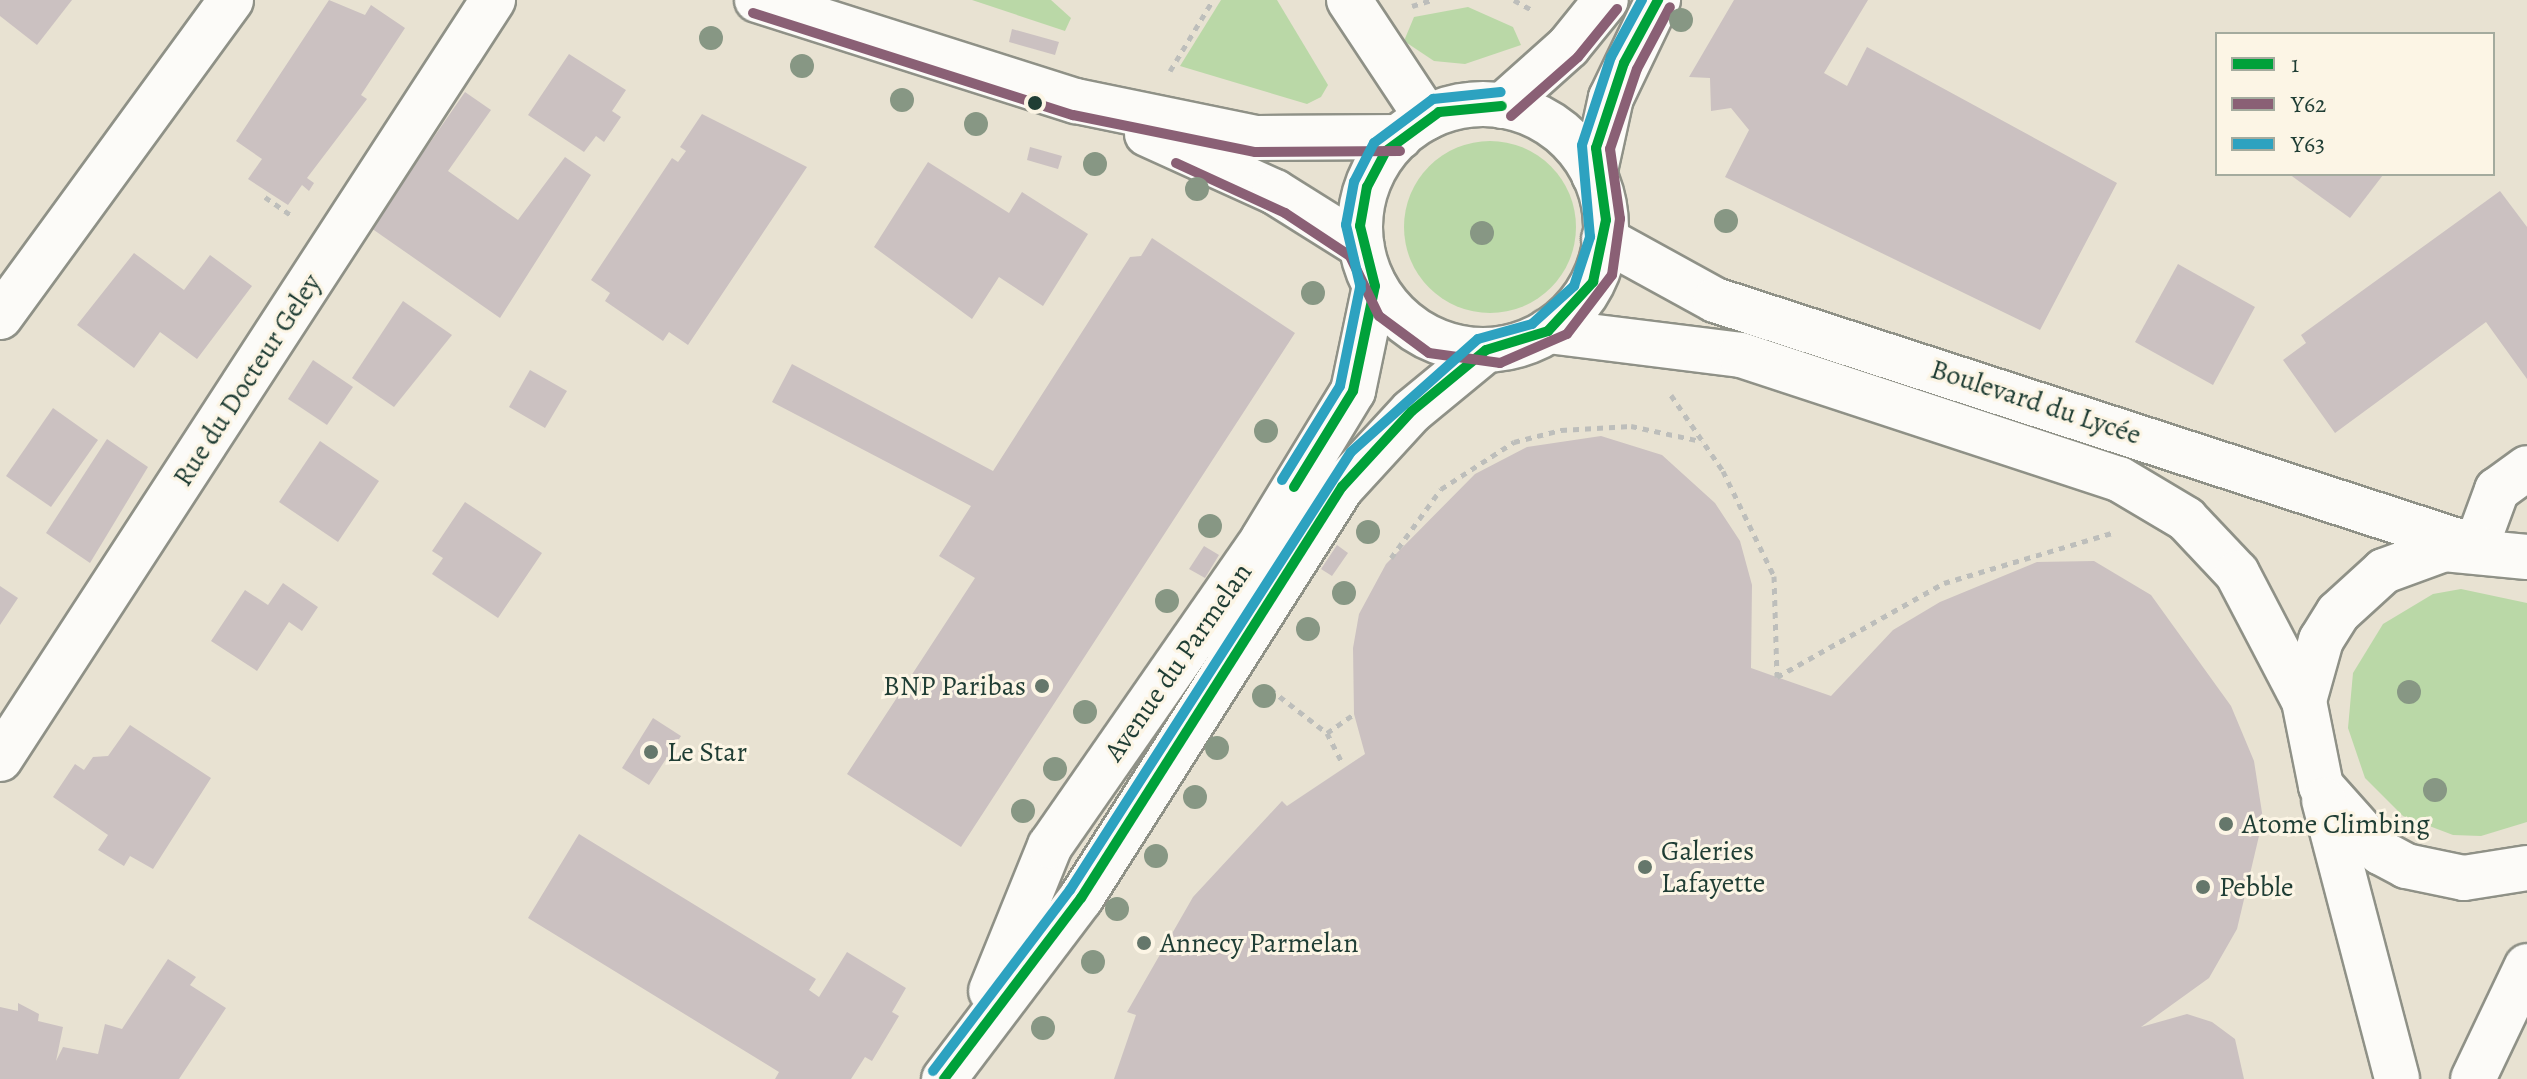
<!DOCTYPE html>
<meta charset="utf-8">
<style>
body{margin:0}
#map{position:relative;width:2527px;height:1079px;overflow:hidden;background:#e8e2d2;font-family:Alegreya,serif}
div>[style]{position:absolute}
[style*='--x']{left:calc(var(--x)*1px);top:calc(var(--y)*1px);width:calc(var(--w)*1px);rotate:calc(var(--a)*1deg)}
.green>*{inset:0;background:#bad8a7}
.round{border-radius:50%}
.building>*{inset:0;background:#cbc1c1}
.path>*{height:5px;margin-top:-2.5px;transform-origin:0;background:repeating-linear-gradient(90deg,#bdbebb 0 6px,transparent 0 12px)}
.roads{filter:drop-shadow(2px 0 #8f9187) drop-shadow(-2px 0 #8f9187) drop-shadow(0 2px #8f9187) drop-shadow(0 -2px #8f9187)}
.minor>*{height:44px;margin:-22px;padding:0 22px;transform-origin:22px;border-radius:22px;background:#fcfbf8}
.major>*{height:44px;margin:-22px;padding:0 22px;transform-origin:22px;border-radius:22px;background:#fcfbf8}
.major>.ring{margin:-22px;padding:0;box-sizing:content-box;background:none;border:44px solid #fcfbf8;border-radius:50%}
.bus-1>*{height:10px;margin:-5px;padding:0 5px;transform-origin:5px;border-radius:5px;background:#00a13a}
.bus-2>*{height:10px;margin:-5px;padding:0 5px;transform-origin:5px;border-radius:5px;background:#8a6075}
.bus-3>*{height:10px;margin:-5px;padding:0 5px;transform-origin:5px;border-radius:5px;background:#2da2c0}
.trees>*{width:24px;height:24px;margin:-12px;border-radius:50%;background:#879784}
.dots>*{width:22px;height:22px;translate:-50% -50%;box-sizing:border-box;border:4px solid #fcf5e5;border-radius:50%}
span{translate:-50% -50%;white-space:nowrap;text-align:center;line-height:1.15;-webkit-text-stroke:6px #fcf5e5;paint-order:stroke}
.street-label{font-size:28px;color:#1f3d34}
.poi-label{font-size:28px;color:#1f3d34}
.right{translate:-100% -50%;text-align:right}
.left{translate:0 -50%;text-align:left}
.legend{position:absolute;left:2215px;top:32px;width:280px;height:144px;box-sizing:border-box;background:#fcf5e5;border:2px solid #a4ab9e;margin:0;padding:10px 14px;list-style:none;font-size:24px;color:#1f3d34}
.legend li{display:flex;align-items:center;gap:16px;height:40px}
.legend b{width:40px;border:2px solid #a4ab9e}
</style>
<div id="map">
<div class="green">
<div style="clip-path:polygon(972px 0,1051px 0,1071px 18px,1065px 31px)"></div>
<div style="clip-path:polygon(1221px 0,1277px 0,1328px 85px,1321px 97px,1307px 104px,1180px 66px)"></div>
<div style="clip-path:polygon(1468px 7px,1513px 27px,1521px 45px,1465px 64px,1434px 61px,1404px 41px,1414px 17px)"></div>
<div class="round" style="left:1404px;top:141px;width:172px;height:172px"></div>
<div style="clip-path:polygon(2461px 589px,2527px 603px,2527px 822px,2481px 836px,2453px 835px,2403px 816px,2365px 778px,2348px 728px,2353px 673px,2383px 624px,2433px 594px)"></div>
</div>
<div class="building">
<div style="clip-path:polygon(0 0,72px 0,37px 45px,0 16px)"></div>
<div style="clip-path:polygon(329px 0,365px 15px,371px 5px,405px 28px,361px 95px,367px 99px,307px 178px,314px 183px,309px 191px,302px 185px,288px 205px,248px 179px,262px 159px,236px 141px)"></div>
<div style="clip-path:polygon(1734px 0,1868px 0,1824px 73px,1847px 86px,1867px 47px,2117px 183px,2040px 330px,1725px 177px,1749px 130px,1731px 108px,1711px 111px,1710px 78px,1689px 77px)"></div>
<div style="clip-path:polygon(1012px 29px,1059px 42px,1055px 55px,1009px 42px)"></div>
<div style="clip-path:polygon(569px 54px,626px 90px,612px 111px,621px 117px,604px 142px,596px 136px,584px 152px,528px 115px)"></div>
<div style="clip-path:polygon(465px 92px,491px 110px,448px 171px,518px 220px,565px 157px,591px 175px,500px 318px,371px 228px)"></div>
<div style="clip-path:polygon(702px 114px,807px 167px,688px 345px,669px 332px,663px 341px,605px 301px,610px 293px,591px 280px,672px 158px,678px 162px,686px 151px,680px 147px)"></div>
<div style="clip-path:polygon(1030px 147px,1062px 156px,1058px 169px,1027px 160px)"></div>
<div style="clip-path:polygon(928px 162px,1009px 213px,1022px 192px,1088px 234px,1043px 306px,999px 277px,972px 319px,874px 247px)"></div>
<div style="clip-path:polygon(2289px 174px,2381px 174px,2383px 175px,2350px 218px)"></div>
<div style="clip-path:polygon(2500px 191px,2527px 227px,2527px 379px,2486px 322px,2335px 433px,2283px 360px,2306px 343px,2301px 335px)"></div>
<div style="clip-path:polygon(1152px 238px,1295px 333px,961px 847px,847px 774px,975px 578px,939px 556px,971px 506px,772px 402px,792px 364px,993px 471px,1130px 257px,1141px 256px)"></div>
<div style="clip-path:polygon(134px 253px,184px 290px,210px 255px,252px 286px,197px 359px,160px 332px,134px 368px,77px 325px)"></div>
<div style="clip-path:polygon(2178px 264px,2255px 307px,2213px 385px,2135px 342px)"></div>
<div style="clip-path:polygon(403px 301px,452px 335px,394px 407px,352px 378px)"></div>
<div style="clip-path:polygon(313px 360px,353px 387px,327px 425px,288px 399px)"></div>
<div style="clip-path:polygon(530px 370px,567px 391px,545px 428px,509px 407px)"></div>
<div style="clip-path:polygon(53px 408px,98px 440px,51px 507px,6px 476px)"></div>
<div style="clip-path:polygon(1601px 436px,1662px 455px,1715px 503px,1740px 541px,1752px 585px,1751px 668px,1831px 696px,1893px 630px,1940px 602px,2037px 562px,2094px 561px,2151px 595px,2231px 706px,2254px 761px,2263px 819px,2237px 929px,2209px 978px,2141px 1027px,2187px 1014px,2212px 1022px,2235px 1039px,2244px 1079px,1114px 1079px,1136px 1015px,1127px 1012px,1193px 897px,1282px 801px,1287px 806px,1365px 754px,1354px 714px,1353px 648px,1359px 614px,1386px 564px,1475px 474px,1527px 447px)"></div>
<div style="clip-path:polygon(107px 439px,148px 467px,90px 563px,46px 533px)"></div>
<div style="clip-path:polygon(320px 441px,379px 481px,338px 542px,279px 502px)"></div>
<div style="clip-path:polygon(465px 502px,542px 553px,498px 618px,432px 574px,443px 558px,432px 551px)"></div>
<div style="clip-path:polygon(1337px 545px,1348px 553px,1332px 576px,1321px 569px)"></div>
<div style="clip-path:polygon(1204px 546px,1219px 555px,1205px 578px,1189px 569px)"></div>
<div style="clip-path:polygon(283px 583px,318px 607px,302px 631px,289px 622px,257px 671px,211px 641px,245px 590px,268px 605px)"></div>
<div style="clip-path:polygon(0 586px,18px 598px,0 625px)"></div>
<div style="clip-path:polygon(653px 718px,681px 736px,649px 785px,622px 768px)"></div>
<div style="clip-path:polygon(130px 725px,211px 778px,153px 869px,130px 856px,124px 866px,98px 850px,108px 835px,53px 797px,75px 764px,84px 770px,93px 757px,108px 756px)"></div>
<div style="clip-path:polygon(579px 834px,816px 979px,809px 990px,819px 997px,847px 952px,906px 988px,892px 1012px,899px 1016px,872px 1061px,865px 1057px,851px 1079px,775px 1079px,779px 1072px,528px 918px)"></div>
<div style="clip-path:polygon(168px 959px,196px 977px,190px 985px,226px 1008px,179px 1079px,0 1079px,0 1007px,18px 1011px,18px 1003px,39px 1014px,38px 1021px,63px 1027px,56px 1061px,63px 1047px,98px 1054px,105px 1024px,122px 1029px)"></div>
</div>
<div class="path">
<div style="--x:1514;--y:0;--w:23;--a:29"></div>
<div style="--x:1412;--y:6;--w:21;--a:-17"></div>
<div style="--x:1170;--y:71;--w:83;--a:-58.8"></div>
<div style="--x:265;--y:197;--w:35;--a:35"></div>
<div style="--x:1671;--y:395;--w:92;--a:55.6"></div>
<div style="--x:1723;--y:471;--w:117;--a:64.1"></div>
<div style="--x:1774;--y:576;--w:101;--a:88.3"></div>
<div style="--x:1777;--y:677;--w:192;--a:-29.4"></div>
<div style="--x:1944;--y:583;--w:175;--a:-16.6"></div>
<div style="--x:1391;--y:558;--w:85;--a:-54.1"></div>
<div style="--x:1441;--y:489;--w:87;--a:-32.8"></div>
<div style="--x:1514;--y:442;--w:49;--a:-14.3"></div>
<div style="--x:1561;--y:430;--w:70;--a:-3.3"></div>
<div style="--x:1631;--y:426;--w:72;--a:12.1"></div>
<div style="--x:1270;--y:689;--w:72;--a:37.7"></div>
<div style="--x:1327;--y:733;--w:35;--a:63"></div>
<div style="--x:1327;--y:733;--w:33;--a:-35"></div>
</div>
<div class="roads">
<div class="minor">
<div style="--x:1349;--y:0;--w:141;--a:56.5"></div>
<div style="--x:1502;--y:106;--w:89;--a:-41.8"></div>
<div style="--x:1568;--y:47;--w:60;--a:-51"></div>
<div style="--x:1594;--y:175;--w:79;--a:-77.6"></div>
<div style="--x:1611;--y:98;--w:109;--a:-64.4"></div>
<div style="--x:0;--y:317;--w:392;--a:-53.9"></div>
<div style="--x:2476;--y:547;--w:61;--a:-69.8"></div>
<div style="--x:2497;--y:490;--w:37;--a:-36"></div>
<div style="--x:0;--y:759;--w:905;--a:-56.99"></div>
</div>
<div class="major">
<div style="--x:757;--y:0;--w:335;--a:17.6"></div>
<div style="--x:1076;--y:101;--w:184;--a:11.6"></div>
<div style="--x:1256;--y:138;--w:144;--a:-0.4"></div>
<div class="ring" style="left:1360px;top:104px;width:202px;height:202px"></div>
<div style="--x:1147;--y:134;--w:141;--a:24.4"></div>
<div style="--x:1275;--y:192;--w:102;--a:32.1"></div>
<div style="--x:1604;--y:239;--w:127;--a:28.8"></div>
<div style="--x:1715;--y:300;--w:800;--a:17.98"></div>
<div style="--x:1548;--y:331;--w:194;--a:7.1"></div>
<div style="--x:1741;--y:355;--w:398;--a:18.2"></div>
<div style="--x:2119;--y:479;--w:78;--a:30.8"></div>
<div style="--x:2186;--y:519;--w:74;--a:46.6"></div>
<div style="--x:2237;--y:573;--w:144;--a:62.4"></div>
<div style="--x:2527;--y:557;--w:83;--a:-174.5"></div>
<div style="--x:2444;--y:549;--w:64;--a:159.9"></div>
<div style="--x:2384;--y:571;--w:62;--a:137.6"></div>
<div style="--x:2338;--y:613;--w:32;--a:122"></div>
<div style="--x:2321;--y:640;--w:63;--a:105.6"></div>
<div style="--x:2304;--y:701;--w:87;--a:78.7"></div>
<div style="--x:2321;--y:786;--w:89;--a:48.2"></div>
<div style="--x:2380;--y:852;--w:30;--a:28"></div>
<div style="--x:2406;--y:866;--w:59;--a:11.7"></div>
<div style="--x:2464;--y:878;--w:64;--a:-9"></div>
<div style="--x:2324;--y:800;--w:288;--a:75.3"></div>
<div style="--x:991;--y:991;--w:157;--a:-67.9"></div>
<div style="--x:1050;--y:846;--w:374;--a:-55.2"></div>
<div style="--x:1263;--y:539;--w:173;--a:-58.7"></div>
<div style="--x:1353;--y:391;--w:107;--a:-78.2"></div>
<div style="--x:944;--y:1079;--w:227;--a:-52.9"></div>
<div style="--x:1081;--y:898;--w:487;--a:-57.6"></div>
<div style="--x:1342;--y:487;--w:103;--a:-47.4"></div>
<div style="--x:1412;--y:411;--w:96;--a:-39.5"></div>
<div style="--x:2473;--y:1079;--w:125;--a:-64.5"></div>
</div>
</div>
<div class="bus-1">
<div style="--x:1375;--y:286;--w:62;--a:-104"></div>
<div style="--x:1360;--y:226;--w:40;--a:-80"></div>
<div style="--x:1367;--y:187;--w:41;--a:-62.2"></div>
<div style="--x:1386;--y:151;--w:66;--a:-36.3"></div>
<div style="--x:1439;--y:112;--w:63;--a:-5.4"></div>
<div style="--x:1486;--y:350;--w:65;--a:-17"></div>
<div style="--x:1548;--y:331;--w:67;--a:-47.4"></div>
<div style="--x:1593;--y:282;--w:63;--a:-78.2"></div>
<div style="--x:1606;--y:220;--w:73;--a:-97.9"></div>
<div style="--x:1596;--y:148;--w:89;--a:-71.8"></div>
<div style="--x:1624;--y:63;--w:72;--a:-61.6"></div>
<div style="--x:1294;--y:487;--w:113;--a:-58.4"></div>
<div style="--x:1353;--y:391;--w:107;--a:-78.2"></div>
<div style="--x:944;--y:1079;--w:227;--a:-52.9"></div>
<div style="--x:1081;--y:898;--w:487;--a:-57.6"></div>
<div style="--x:1342;--y:487;--w:103;--a:-47.4"></div>
<div style="--x:1412;--y:411;--w:96;--a:-39.5"></div>
</div>
<div class="bus-2">
<div style="--x:753;--y:13;--w:336;--a:17.7"></div>
<div style="--x:1073;--y:115;--w:186;--a:11.5"></div>
<div style="--x:1255;--y:152;--w:145;--a:-0.4"></div>
<div style="--x:1511;--y:116;--w:89;--a:-41.4"></div>
<div style="--x:1578;--y:57;--w:62;--a:-50.9"></div>
<div style="--x:1176;--y:163;--w:120;--a:24.6"></div>
<div style="--x:1285;--y:213;--w:82;--a:33.5"></div>
<div style="--x:1348;--y:252;--w:71;--a:64.2"></div>
<div style="--x:1379;--y:316;--w:62;--a:36.5"></div>
<div style="--x:1429;--y:353;--w:72;--a:8"></div>
<div style="--x:1500;--y:363;--w:73;--a:-23.4"></div>
<div style="--x:1567;--y:334;--w:74;--a:-52.7"></div>
<div style="--x:1612;--y:275;--w:57;--a:-81.9"></div>
<div style="--x:1620;--y:219;--w:71;--a:-98.1"></div>
<div style="--x:1610;--y:149;--w:84;--a:-71.4"></div>
<div style="--x:1637;--y:69;--w:70;--a:-62"></div>
</div>
<div class="bus-3">
<div style="--x:1361;--y:289;--w:66;--a:-103.2"></div>
<div style="--x:1346;--y:225;--w:44;--a:-79.5"></div>
<div style="--x:1354;--y:182;--w:44;--a:-62.9"></div>
<div style="--x:1374;--y:143;--w:74;--a:-36.7"></div>
<div style="--x:1433;--y:99;--w:68;--a:-5.9"></div>
<div style="--x:1282;--y:480;--w:110;--a:-58.3"></div>
<div style="--x:1340;--y:386;--w:105;--a:-78.5"></div>
<div style="--x:933;--y:1071;--w:227;--a:-52.9"></div>
<div style="--x:1070;--y:890;--w:520;--a:-57.32"></div>
<div style="--x:1351;--y:452;--w:170;--a:-41.7"></div>
<div style="--x:1478;--y:339;--w:56;--a:-15.5"></div>
<div style="--x:1532;--y:324;--w:57;--a:-42.1"></div>
<div style="--x:1574;--y:286;--w:52;--a:-71.9"></div>
<div style="--x:1590;--y:237;--w:92;--a:-95"></div>
<div style="--x:1582;--y:145;--w:93;--a:-71.8"></div>
<div style="--x:1611;--y:57;--w:65;--a:-61.5"></div>
</div>
<div class="trees">
<div style="left:1681px;top:20px"></div>
<div style="left:711px;top:38px"></div>
<div style="left:802px;top:66px"></div>
<div style="left:902px;top:100px"></div>
<div style="left:976px;top:124px"></div>
<div style="left:1095px;top:164px"></div>
<div style="left:1197px;top:189px"></div>
<div style="left:1726px;top:221px"></div>
<div style="left:1482px;top:233px"></div>
<div style="left:1313px;top:293px"></div>
<div style="left:1266px;top:431px"></div>
<div style="left:1210px;top:526px"></div>
<div style="left:1368px;top:532px"></div>
<div style="left:1344px;top:593px"></div>
<div style="left:1167px;top:601px"></div>
<div style="left:1308px;top:629px"></div>
<div style="left:2409px;top:692px"></div>
<div style="left:1264px;top:696px"></div>
<div style="left:1085px;top:712px"></div>
<div style="left:1217px;top:748px"></div>
<div style="left:1055px;top:769px"></div>
<div style="left:2435px;top:790px"></div>
<div style="left:1195px;top:797px"></div>
<div style="left:1023px;top:811px"></div>
<div style="left:1156px;top:856px"></div>
<div style="left:1117px;top:909px"></div>
<div style="left:1093px;top:962px"></div>
<div style="left:1043px;top:1028px"></div>
</div>
<div class="dots">
<div style="left:1035px;top:103px;background:#1f3d34"></div>
<div style="left:1042px;top:686px;background:#65776b"></div>
<div style="left:651px;top:752px;background:#65776b"></div>
<div style="left:2226px;top:824px;background:#65776b"></div>
<div style="left:1645px;top:867px;background:#65776b"></div>
<div style="left:2203px;top:887px;background:#65776b"></div>
<div style="left:1144px;top:943px;background:#65776b"></div>
</div>
<div class="street-label">
<span style="left:247px;top:380px;rotate:-57deg">Rue du Docteur Geley</span>
<span style="left:2036px;top:402px;rotate:18deg">Boulevard du Lycée</span>
<span style="left:1178px;top:662px;rotate:-55deg">Avenue du Parmelan</span>
</div>
<div class="poi-label">
<span class="right" style="left:1026px;top:686px">BNP Paribas</span>
<span class="left" style="left:667px;top:752px">Le Star</span>
<span class="left" style="left:2242px;top:824px">Atome Climbing</span>
<span class="left" style="left:1661px;top:867px">Galeries<br>Lafayette</span>
<span class="left" style="left:2219px;top:887px">Pebble</span>
<span class="left" style="left:1160px;top:943px">Annecy Parmelan</span>
</div>
<ul class="legend">
<li><b style="height:10px;background:#00a13a"></b>1</li>
<li><b style="height:10px;background:#8a6075"></b>Y62</li>
<li><b style="height:10px;background:#2da2c0"></b>Y63</li>
</ul>
</div>
